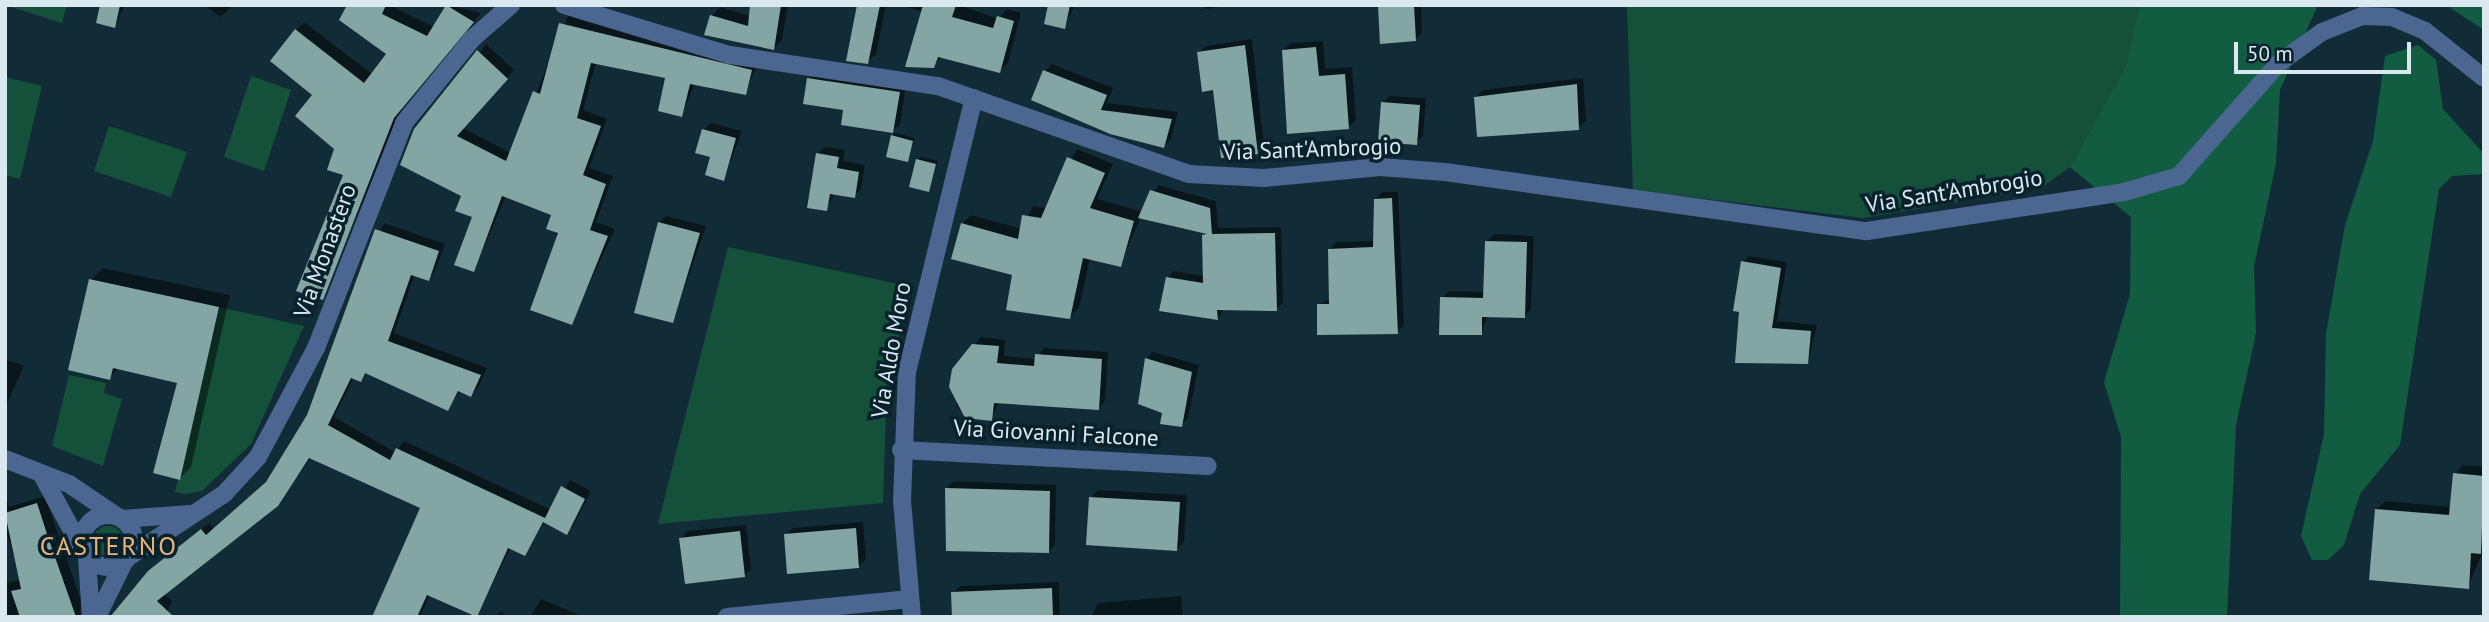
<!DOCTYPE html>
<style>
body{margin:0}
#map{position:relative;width:2489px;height:622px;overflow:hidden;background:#122c37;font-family:"PT Sans",sans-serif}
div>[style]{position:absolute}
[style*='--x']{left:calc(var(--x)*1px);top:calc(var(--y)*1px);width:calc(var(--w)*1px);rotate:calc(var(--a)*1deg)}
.green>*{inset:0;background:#15513a}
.round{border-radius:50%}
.forest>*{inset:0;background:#125c41}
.shadow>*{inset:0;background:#0007}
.building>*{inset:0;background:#83a6a5}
.minor>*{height:18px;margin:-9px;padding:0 9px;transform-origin:9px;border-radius:9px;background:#4b6690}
.tertiary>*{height:18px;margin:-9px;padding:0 9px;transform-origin:9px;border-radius:9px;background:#4b6690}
.tertiary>.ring{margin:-9px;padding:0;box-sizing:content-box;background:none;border:18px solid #4b6690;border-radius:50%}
span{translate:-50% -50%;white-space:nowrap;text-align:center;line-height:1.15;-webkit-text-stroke:7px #08222d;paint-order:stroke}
.street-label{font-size:23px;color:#dae9f0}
.quarter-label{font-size:26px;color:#eab277;letter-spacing:2px}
.frame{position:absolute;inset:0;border:7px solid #dae9f0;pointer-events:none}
.scale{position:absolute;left:2234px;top:42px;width:177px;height:32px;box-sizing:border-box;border:4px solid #dae9f0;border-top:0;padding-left:9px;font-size:21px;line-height:24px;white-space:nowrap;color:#dae9f0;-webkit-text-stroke:5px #08222d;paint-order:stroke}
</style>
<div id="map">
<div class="green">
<div style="clip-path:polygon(5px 5px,67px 5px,62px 23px)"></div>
<div style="clip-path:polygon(1627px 5px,2139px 5px,2128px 65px,2070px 167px,2041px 188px,1863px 218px,1633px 190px)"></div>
<div style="clip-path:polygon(251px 76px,291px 90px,264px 171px,224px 157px)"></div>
<div style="clip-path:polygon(5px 77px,42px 86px,20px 179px,5px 175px)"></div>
<div style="clip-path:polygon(109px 126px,187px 152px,171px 197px,94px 171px)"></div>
<div style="clip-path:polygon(728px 247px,912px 287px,887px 381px,883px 503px,658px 524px)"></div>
<div style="clip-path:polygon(219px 307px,304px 326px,251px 444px,202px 491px,185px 494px,175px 492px)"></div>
<div style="clip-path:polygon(69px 375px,106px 383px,104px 393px,122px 399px,103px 466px,52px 446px)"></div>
<div class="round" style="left:93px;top:526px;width:30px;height:30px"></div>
</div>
<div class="forest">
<div style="clip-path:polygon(2139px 5px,2318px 5px,2280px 90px,2276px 164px,2254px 266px,2256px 333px,2236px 425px,2227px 617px,2120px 617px,2121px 437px,2104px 382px,2130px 294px,2131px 217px,2070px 167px,2127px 65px)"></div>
<div style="clip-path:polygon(2446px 5px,2484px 5px,2484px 30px)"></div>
<div style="clip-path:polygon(2418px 45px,2436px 60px,2443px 109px,2484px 154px,2484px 174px,2452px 176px,2439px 189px,2400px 445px,2360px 494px,2344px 545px,2328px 560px,2312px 560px,2301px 536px,2324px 434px,2326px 334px,2345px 225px,2373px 141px,2385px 56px)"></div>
</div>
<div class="shadow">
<div style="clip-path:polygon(102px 5px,125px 5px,115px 26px)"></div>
<div style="clip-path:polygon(204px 5px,233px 5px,221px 17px)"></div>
<div style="clip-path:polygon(349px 5px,389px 5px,434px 27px,448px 5px,481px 13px,403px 106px,322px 298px,345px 174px,296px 30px,304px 22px,372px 74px,388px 54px)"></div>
<div style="clip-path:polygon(751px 5px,788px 5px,782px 40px,773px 48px,712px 16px,720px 7px,750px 16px)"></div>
<div style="clip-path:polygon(861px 5px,886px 5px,876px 54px,867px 62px)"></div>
<div style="clip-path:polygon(901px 5px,960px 5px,998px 19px,1007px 9px,1021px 13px,1008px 63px,999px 71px,942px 57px,933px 66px,923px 12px)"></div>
<div style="clip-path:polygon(1050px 5px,1075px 5px,1064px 27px)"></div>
<div style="clip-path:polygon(1204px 5px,1237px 5px,1204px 9px)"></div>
<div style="clip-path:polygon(1381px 5px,1421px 5px,1422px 33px,1415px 40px)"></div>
<div style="clip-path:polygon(568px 16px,703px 57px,709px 51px,758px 63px,745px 93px,695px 83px,682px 115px,667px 76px,596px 62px,583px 110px,607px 119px,589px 168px,613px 176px,596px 222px,615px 229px,571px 323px,553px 214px,506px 196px,474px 270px,474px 216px,463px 195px,402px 164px,486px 44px,514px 70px,463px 128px,511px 153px)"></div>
<div style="clip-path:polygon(1252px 39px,1264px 145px,1257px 152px,1198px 53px,1206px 46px)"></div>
<div style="clip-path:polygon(1323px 41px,1325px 69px,1352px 67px,1356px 120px,1348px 128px,1283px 50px,1291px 43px)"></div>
<div style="clip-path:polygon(1052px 64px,1113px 88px,1107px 103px,1178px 112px,1171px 139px,1164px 146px,1111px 133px,1045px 71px)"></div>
<div style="clip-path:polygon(816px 72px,906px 85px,900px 124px,893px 131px,845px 108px,809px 79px)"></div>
<div style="clip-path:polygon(1583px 78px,1586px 121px,1578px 128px,1475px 98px,1483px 90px)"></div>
<div style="clip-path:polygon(1390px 96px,1426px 98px,1423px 136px,1416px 143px,1382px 103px)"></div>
<div style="clip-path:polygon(711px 123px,742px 131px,724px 179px,703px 130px)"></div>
<div style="clip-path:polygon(895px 133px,915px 138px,908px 160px,892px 136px)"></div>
<div style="clip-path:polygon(825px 147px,845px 150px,843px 161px,865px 165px,861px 189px,854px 196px,835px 193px,826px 209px,817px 154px)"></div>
<div style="clip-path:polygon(1077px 149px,1113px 164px,1097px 199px,1143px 212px,1158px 185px,1216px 201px,1218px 228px,1281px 227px,1283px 303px,1277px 309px,1224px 308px,1218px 319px,1168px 277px,1174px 271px,1205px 276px,1207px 232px,1141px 217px,1120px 265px,1090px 258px,1079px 308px,1069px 317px,962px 224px,971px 215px,1022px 229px,1033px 206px,1046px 208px)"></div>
<div style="clip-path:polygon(921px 157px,938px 161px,928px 190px,917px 160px)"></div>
<div style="clip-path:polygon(1382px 192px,1398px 192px,1404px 325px,1397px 332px,1318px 305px,1331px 298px,1330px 249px,1337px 242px,1375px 241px,1375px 200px)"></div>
<div style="clip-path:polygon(666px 216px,706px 226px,673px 321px,659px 223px)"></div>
<div style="clip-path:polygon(384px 223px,445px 244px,435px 271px,428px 279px,415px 274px,394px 333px,487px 368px,478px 388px,471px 395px,461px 390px,448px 408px,368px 372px,354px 377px,334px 417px,395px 452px,404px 441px,551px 510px,570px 480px,591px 491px,574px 525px,567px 533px,545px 521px,524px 553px,511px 547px,477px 615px,430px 594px,420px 617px,374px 617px,423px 507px,311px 457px,277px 505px,163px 593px,172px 601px,165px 617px,119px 617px,157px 564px,209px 523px,214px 529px,269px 481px,309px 416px)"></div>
<div style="clip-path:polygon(1494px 234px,1534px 236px,1531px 309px,1524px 317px,1488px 315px,1481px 334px,1442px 298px,1449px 291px,1485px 292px,1487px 241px)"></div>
<div style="clip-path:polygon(1749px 256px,1787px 262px,1777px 321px,1817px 325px,1808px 362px,1737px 361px,1742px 262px)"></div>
<div style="clip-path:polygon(103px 268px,230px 295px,191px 467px,180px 478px,179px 381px,120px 367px,109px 378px,91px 280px)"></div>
<div style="clip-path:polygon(981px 337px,1005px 340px,1004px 356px,1036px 359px,1044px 348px,1108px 352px,1105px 401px,1098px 409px,999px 402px,991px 419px,966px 417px,957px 407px,954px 369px)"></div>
<div style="clip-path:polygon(1153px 352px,1199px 365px,1188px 418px,1181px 425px,1164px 412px,1146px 359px)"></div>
<div style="clip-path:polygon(5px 359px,24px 366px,5px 408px)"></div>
<div style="clip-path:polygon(2463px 465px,2484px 467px,2484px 549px,2468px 587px,2376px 510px,2385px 501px,2452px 507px,2455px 474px)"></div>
<div style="clip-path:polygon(954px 481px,1056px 485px,1055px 545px,1048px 552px,947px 488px)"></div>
<div style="clip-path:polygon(1098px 490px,1187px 495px,1184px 542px,1177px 549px,1091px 497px)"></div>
<div style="clip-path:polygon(5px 493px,9px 507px,45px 496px,81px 601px,80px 617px,5px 617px,5px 583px,21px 580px,5px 528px)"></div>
<div style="clip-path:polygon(863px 522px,866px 559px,859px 566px,786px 535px,793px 528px)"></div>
<div style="clip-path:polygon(746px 525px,751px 569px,744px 576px,681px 538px,688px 531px)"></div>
<div style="clip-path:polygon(1059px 582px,1060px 617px,953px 617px,953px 593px,960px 586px)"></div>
<div style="clip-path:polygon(1181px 596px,1183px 617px,1091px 617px,1098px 603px)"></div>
<div style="clip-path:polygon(541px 599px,577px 614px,576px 617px,530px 617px)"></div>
<div style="clip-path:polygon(501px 611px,506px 617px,495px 617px)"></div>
</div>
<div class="building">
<div style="clip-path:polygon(100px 5px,120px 5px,115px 28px,96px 23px)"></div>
<div style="clip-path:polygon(347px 5px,386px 5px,382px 14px,427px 36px,446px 5px,474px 22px,394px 118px,323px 300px,296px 291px,343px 175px,327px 170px,334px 149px,295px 116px,312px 95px,270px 61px,295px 29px,364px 83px,386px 54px,339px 20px)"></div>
<div style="clip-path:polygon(750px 5px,781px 5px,774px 50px,704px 35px,710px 15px,748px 26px)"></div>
<div style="clip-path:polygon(857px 5px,880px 5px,868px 64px,846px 61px)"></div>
<div style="clip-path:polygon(923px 5px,956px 5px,952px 17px,993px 28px,997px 16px,1014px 21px,1000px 73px,938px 57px,934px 68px,905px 67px)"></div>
<div style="clip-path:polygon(1048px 5px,1070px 5px,1065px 29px,1044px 24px)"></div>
<div style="clip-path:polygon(1378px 5px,1414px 5px,1416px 41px,1380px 44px)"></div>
<div style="clip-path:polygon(559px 23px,752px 70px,746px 95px,690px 84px,682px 117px,658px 111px,665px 78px,591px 63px,577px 118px,601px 126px,583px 175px,606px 184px,590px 230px,608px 236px,572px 325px,530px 310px,558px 233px,546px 229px,551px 215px,502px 196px,474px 272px,454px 265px,472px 217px,455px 211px,461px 196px,400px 165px,414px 129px,477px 50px,508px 79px,457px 136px,506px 161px,533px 91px,540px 94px)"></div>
<div style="clip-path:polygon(1245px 45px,1258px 154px,1221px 158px,1213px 90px,1202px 92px,1197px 52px)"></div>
<div style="clip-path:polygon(1316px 47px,1319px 76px,1345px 74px,1349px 129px,1287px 134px,1282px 50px)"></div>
<div style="clip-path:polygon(1043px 70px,1107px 95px,1101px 110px,1172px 119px,1164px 148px,1110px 134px,1031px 100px)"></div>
<div style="clip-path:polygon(807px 78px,900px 92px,893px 133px,841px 125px,843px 110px,803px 104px)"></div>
<div style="clip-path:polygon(1577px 84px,1579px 130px,1477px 137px,1474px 97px)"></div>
<div style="clip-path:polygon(1381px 102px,1420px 105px,1417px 145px,1378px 142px)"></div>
<div style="clip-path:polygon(702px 129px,736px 138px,724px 181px,705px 175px,710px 157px,695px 153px)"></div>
<div style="clip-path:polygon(891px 135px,913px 141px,908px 162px,886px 157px)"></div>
<div style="clip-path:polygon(816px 153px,839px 157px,837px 168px,859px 172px,855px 198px,830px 194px,827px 211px,807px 208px)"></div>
<div style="clip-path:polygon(1067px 157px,1105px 173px,1090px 208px,1134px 221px,1121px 267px,1083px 258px,1070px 319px,1006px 310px,1012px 275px,951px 259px,961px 223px,1018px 239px,1022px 215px,1041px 218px)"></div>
<div style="clip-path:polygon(916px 159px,936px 164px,929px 192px,909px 187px)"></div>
<div style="clip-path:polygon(1150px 190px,1210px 208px,1212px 234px,1275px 233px,1277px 311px,1217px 310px,1218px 320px,1159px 311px,1166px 277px,1203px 283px,1202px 235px,1207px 234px,1138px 218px)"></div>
<div style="clip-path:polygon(1392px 198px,1398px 334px,1317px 335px,1317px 304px,1329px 304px,1328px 249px,1373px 247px,1374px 199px)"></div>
<div style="clip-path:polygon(658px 222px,700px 233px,673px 323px,634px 313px)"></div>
<div style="clip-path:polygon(375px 229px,439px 251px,429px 281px,411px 275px,388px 341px,481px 375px,471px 397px,458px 391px,448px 411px,365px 373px,361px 382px,351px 378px,328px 425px,390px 460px,396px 448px,545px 518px,561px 486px,585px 499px,567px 535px,543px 522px,525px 556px,508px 548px,477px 617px,427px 595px,417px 617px,372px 617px,420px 508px,309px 458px,278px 506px,157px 601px,174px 617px,110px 617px,148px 571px,201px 529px,206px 535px,266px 482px,307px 415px)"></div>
<div style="clip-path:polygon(1485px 241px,1527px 242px,1525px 318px,1482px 317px,1482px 335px,1439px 335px,1440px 297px,1483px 298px)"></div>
<div style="clip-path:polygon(1741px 261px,1781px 268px,1772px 328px,1811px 331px,1808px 364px,1735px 363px,1739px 312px,1733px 311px)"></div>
<div style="clip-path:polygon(89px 279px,219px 307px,180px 480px,153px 473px,177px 383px,113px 368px,110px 380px,68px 370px)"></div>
<div style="clip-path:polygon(972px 344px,999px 346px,997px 363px,1034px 366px,1035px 354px,1102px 359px,1099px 410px,994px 403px,992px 421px,965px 418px,949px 387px,952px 369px)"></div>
<div style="clip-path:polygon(1145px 358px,1192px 372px,1182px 427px,1160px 424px,1162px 413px,1138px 404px)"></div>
<div style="clip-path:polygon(2453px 473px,2484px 476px,2481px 554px,2471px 553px,2469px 589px,2369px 580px,2375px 509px,2449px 515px)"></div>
<div style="clip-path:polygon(945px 488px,1050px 491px,1049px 553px,946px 551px)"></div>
<div style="clip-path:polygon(1089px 497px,1180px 502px,1177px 551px,1086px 545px)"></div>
<div style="clip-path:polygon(37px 503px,48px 537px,76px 617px,20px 617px,11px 591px,21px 589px,5px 513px)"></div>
<div style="clip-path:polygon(856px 528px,859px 568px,787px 574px,784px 534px)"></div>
<div style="clip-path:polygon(740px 531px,745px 577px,685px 584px,679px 538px)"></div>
<div style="clip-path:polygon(1052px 588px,1053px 617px,952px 617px,951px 592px)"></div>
</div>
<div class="minor">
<div style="--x:901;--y:450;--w:307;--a:3"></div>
<div style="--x:727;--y:617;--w:184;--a:-5.6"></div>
<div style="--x:912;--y:617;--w:116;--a:-94.9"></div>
<div style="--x:902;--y:501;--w:129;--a:-87.8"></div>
<div style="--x:907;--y:372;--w:282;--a:-76.3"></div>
</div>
<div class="tertiary">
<div style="--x:564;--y:5;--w:173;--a:16.8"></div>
<div style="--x:730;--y:55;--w:210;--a:8.5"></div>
<div style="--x:938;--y:86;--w:266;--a:19.3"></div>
<div style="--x:1189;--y:174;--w:75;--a:3.1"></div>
<div style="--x:1264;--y:178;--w:117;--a:-5.4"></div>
<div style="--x:1380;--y:167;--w:65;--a:4.4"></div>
<div style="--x:1445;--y:172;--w:426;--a:8"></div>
<div style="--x:1867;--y:231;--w:260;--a:-8.6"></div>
<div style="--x:2124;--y:192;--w:57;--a:-16.2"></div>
<div style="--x:2179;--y:176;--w:151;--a:-48.5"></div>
<div style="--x:2279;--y:63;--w:53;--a:-35.8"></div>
<div style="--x:2322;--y:32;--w:43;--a:-21.8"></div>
<div style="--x:2362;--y:16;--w:30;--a:2"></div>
<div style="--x:2392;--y:17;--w:36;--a:23"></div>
<div style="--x:2425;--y:31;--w:75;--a:38.5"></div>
<div style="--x:5;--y:459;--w:69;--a:21.3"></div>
<div style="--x:69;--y:484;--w:55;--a:34"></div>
<div style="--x:42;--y:475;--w:84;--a:61.6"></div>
<div class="ring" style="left:82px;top:515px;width:34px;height:34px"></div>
<div style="--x:122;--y:519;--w:69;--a:-4.1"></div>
<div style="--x:130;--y:556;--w:113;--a:-33.4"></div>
<div style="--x:224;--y:494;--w:50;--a:-47.4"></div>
<div style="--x:258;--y:457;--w:123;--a:-62"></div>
<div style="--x:316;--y:348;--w:242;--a:-68.6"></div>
<div style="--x:404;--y:123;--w:108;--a:-51"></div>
<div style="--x:472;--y:39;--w:52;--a:-41.1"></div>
<div style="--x:87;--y:558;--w:59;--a:86.1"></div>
<div style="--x:97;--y:617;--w:61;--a:-63.9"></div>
</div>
<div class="street-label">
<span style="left:1312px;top:149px;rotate:-2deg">Via Sant'Ambrogio</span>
<span style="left:1954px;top:191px;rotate:-9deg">Via Sant'Ambrogio</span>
<span style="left:325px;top:251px;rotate:-70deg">Via Monastero</span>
<span style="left:891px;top:350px;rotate:-80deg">Via Aldo Moro</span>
<span style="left:1056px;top:433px;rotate:3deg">Via Giovanni Falcone</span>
</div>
<div class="quarter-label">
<span style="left:109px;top:546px">CASTERNO</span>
</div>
<div class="frame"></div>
<div class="scale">50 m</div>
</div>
